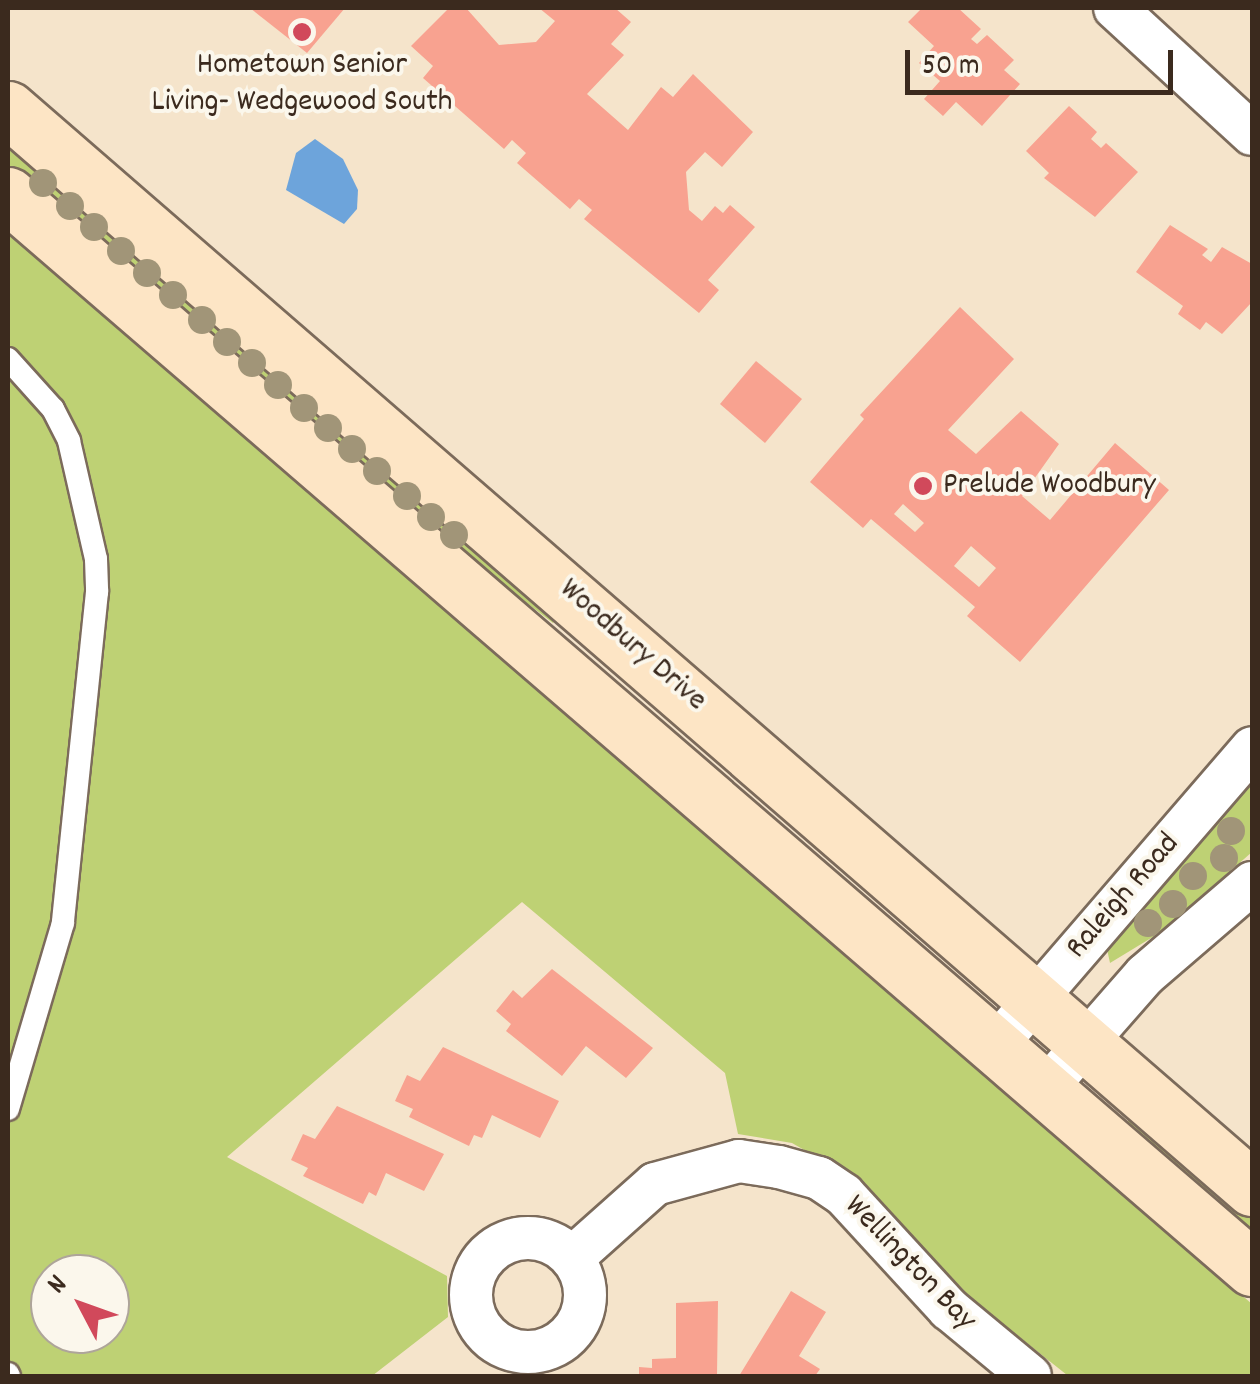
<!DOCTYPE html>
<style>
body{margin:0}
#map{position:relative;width:1260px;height:1384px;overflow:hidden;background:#f5e4cb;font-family:Dekko,sans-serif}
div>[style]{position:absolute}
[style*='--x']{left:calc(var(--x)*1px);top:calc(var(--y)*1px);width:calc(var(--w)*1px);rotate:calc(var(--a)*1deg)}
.green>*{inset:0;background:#bed174}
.water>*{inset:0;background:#6da4db}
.building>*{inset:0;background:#f8a290}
.roads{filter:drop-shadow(2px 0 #7c6b5b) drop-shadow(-2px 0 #7c6b5b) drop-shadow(0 2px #7c6b5b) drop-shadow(0 -2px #7c6b5b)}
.lane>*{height:22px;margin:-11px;padding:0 11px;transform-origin:11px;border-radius:11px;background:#fff}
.street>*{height:42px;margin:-21px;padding:0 21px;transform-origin:21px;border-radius:21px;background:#fff}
.street>.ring{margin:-21px;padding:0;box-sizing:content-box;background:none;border:42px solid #fff;border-radius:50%}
.secondary>*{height:55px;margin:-27.5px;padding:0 27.5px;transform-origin:27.5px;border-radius:27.5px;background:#fde5c5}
.trees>*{width:28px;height:28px;margin:-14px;border-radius:50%;background:#a19578}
.dots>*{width:28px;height:28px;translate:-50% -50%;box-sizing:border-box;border:5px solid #fbf7ec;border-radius:50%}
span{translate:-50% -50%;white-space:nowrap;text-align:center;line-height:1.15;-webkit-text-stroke:8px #fbf7ec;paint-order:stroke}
.poi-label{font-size:32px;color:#3b2a1e}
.left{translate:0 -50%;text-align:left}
.street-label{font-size:32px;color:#3b2a1e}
.frame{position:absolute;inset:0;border:10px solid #3b2a1e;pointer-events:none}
.north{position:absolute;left:30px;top:1254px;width:100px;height:100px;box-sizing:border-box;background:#fbf7ec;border:2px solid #aea59a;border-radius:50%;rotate:311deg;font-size:28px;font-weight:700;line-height:40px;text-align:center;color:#3b2a1e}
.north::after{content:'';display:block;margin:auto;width:35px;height:45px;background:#d1495b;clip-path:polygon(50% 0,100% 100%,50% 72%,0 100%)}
.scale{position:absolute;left:905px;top:50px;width:268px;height:45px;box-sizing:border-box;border:5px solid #3b2a1e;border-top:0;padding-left:12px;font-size:30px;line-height:35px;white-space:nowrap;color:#3b2a1e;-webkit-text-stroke:8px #fbf7ec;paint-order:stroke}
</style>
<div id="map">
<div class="green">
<div style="clip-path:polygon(8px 137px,561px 614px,553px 623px,415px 518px,8px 168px)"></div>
<div style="clip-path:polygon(evenodd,8px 231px,1252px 1304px,1252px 1376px,1067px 1375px,975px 1302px,857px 1180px,792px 1143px,738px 1134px,725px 1073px,522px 902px,227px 1157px,447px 1276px,448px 1317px,372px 1376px,8px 1376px,8px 231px,50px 1274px,110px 1274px,110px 1334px,50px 1334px,50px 1274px)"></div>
<div style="clip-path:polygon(1252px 781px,1252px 852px,1161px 932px,1110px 963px,1107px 949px)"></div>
<div style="clip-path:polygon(1135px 1113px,1252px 1216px,1252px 1239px,1125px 1124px)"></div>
</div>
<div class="water">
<div style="clip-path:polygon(315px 139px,343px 159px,358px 190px,357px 209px,344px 224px,286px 190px,296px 153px)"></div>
</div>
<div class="building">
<div style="clip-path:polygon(250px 8px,345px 8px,307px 53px)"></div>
<div style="clip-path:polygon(449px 8px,466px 8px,499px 45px,536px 42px,555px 21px,539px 8px,615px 8px,631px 22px,611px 44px,624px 55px,587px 94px,628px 130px,661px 87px,673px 97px,693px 74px,753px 132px,722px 167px,705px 152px,686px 172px,689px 210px,702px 221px,715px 206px,723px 213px,730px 205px,755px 227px,708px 280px,719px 290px,699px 313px,584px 219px,592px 210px,579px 199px,570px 209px,517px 163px,526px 153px,512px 140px,504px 149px,423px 78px,433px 66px,411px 46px)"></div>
<div style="clip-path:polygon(922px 8px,958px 8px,981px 29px,971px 39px,977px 44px,987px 35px,1014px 60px,1004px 70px,1020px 84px,982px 126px,956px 102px,943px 116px,924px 99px,940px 81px,919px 63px,934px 46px,908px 22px)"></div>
<div style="clip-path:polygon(1069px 106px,1097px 132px,1091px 139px,1101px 148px,1106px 143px,1138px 172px,1095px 217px,1044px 178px,1049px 173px,1026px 151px)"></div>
<div style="clip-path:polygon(1170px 225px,1208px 249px,1202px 255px,1211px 262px,1222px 247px,1252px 264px,1252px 302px,1222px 334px,1206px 322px,1200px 330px,1178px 314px,1183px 306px,1136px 272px)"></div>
<div style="clip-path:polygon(evenodd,960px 307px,1014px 359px,948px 430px,976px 454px,1021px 411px,1059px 444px,1022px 496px,1050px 520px,1115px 443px,1169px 490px,1020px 662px,967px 616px,975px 607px,942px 579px,871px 519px,863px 528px,810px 482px,864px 419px,860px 415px,960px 307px,903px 504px,924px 523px,915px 532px,894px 514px,903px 504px,960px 307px,971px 546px,996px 568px,979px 587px,954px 566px,971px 546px)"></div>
<div style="clip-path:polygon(756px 361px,802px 399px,765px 443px,720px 404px)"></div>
<div style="clip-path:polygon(552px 969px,653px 1048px,626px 1078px,586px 1046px,562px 1076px,506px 1031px,511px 1024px,496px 1011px,513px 990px,522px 998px)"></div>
<div style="clip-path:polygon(443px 1047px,559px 1101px,540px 1138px,492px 1115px,482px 1138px,474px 1135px,469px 1146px,409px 1117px,413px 1109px,395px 1101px,407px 1075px,420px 1081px)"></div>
<div style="clip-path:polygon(337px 1106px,444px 1154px,424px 1191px,386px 1173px,376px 1196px,369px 1192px,363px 1204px,303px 1176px,308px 1168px,291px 1160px,303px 1134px,315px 1139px)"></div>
<div style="clip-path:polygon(791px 1291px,826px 1312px,799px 1356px,820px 1369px,815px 1376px,739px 1376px)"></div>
<div style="clip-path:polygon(718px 1301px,717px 1376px,639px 1376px,639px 1367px,652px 1368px,652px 1359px,676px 1358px,676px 1303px)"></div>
</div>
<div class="roads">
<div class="lane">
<div style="--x:8;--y:359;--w:67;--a:48"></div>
<div style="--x:53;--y:409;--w:36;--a:63"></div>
<div style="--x:69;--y:441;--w:121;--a:77.1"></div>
<div style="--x:96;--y:559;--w:33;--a:88"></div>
<div style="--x:97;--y:592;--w:333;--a:95.9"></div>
<div style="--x:63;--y:923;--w:194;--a:106.5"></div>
<div style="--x:8;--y:1374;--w:2;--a:63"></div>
</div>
<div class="street">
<div style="--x:1115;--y:8;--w:186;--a:42.6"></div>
<div style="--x:996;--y:1045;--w:392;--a:-49.2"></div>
<div style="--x:1046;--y:1088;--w:150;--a:-48.8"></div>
<div style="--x:1145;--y:975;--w:141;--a:-40.7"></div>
<div class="ring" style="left:471px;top:1238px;width:72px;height:72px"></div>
<div style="--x:572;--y:1258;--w:111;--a:-41.7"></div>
<div style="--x:655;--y:1184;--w:87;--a:-15.3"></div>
<div style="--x:739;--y:1161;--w:40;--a:8.5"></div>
<div style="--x:779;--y:1167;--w:41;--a:15.4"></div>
<div style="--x:819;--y:1178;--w:30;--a:34"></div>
<div style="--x:844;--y:1195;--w:155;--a:47.4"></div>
<div style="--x:949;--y:1309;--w:105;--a:39.6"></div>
</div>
<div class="secondary">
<div style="--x:8;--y:109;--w:1647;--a:40.94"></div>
<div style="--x:8;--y:195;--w:1643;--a:40.78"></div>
</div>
</div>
<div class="trees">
<div style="left:43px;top:183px"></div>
<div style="left:70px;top:206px"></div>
<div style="left:94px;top:227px"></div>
<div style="left:121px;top:251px"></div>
<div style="left:147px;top:273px"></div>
<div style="left:173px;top:295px"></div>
<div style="left:202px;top:320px"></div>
<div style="left:227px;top:342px"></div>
<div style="left:252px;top:363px"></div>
<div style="left:278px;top:385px"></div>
<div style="left:304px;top:408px"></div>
<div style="left:328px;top:428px"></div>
<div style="left:352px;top:449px"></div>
<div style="left:377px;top:471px"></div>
<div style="left:407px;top:496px"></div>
<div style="left:431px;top:517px"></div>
<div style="left:454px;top:535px"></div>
<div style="left:1231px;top:831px"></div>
<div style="left:1224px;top:858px"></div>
<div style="left:1193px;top:876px"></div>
<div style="left:1173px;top:904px"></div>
<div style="left:1148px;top:923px"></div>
</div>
<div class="dots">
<div style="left:302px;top:32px;background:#d1495b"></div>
<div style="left:923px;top:486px;background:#d1495b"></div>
</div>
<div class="poi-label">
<span style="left:302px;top:85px">Hometown Senior<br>Living- Wedgewood South</span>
<span class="left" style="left:943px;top:486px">Prelude Woodbury</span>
</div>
<div class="street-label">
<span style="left:632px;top:646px;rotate:41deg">Woodbury Drive</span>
<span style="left:1124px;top:897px;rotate:-49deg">Raleigh Road</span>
<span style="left:909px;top:1264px;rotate:46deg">Wellington Bay</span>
</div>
<div class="frame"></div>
<div class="north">N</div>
<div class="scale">50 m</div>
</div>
